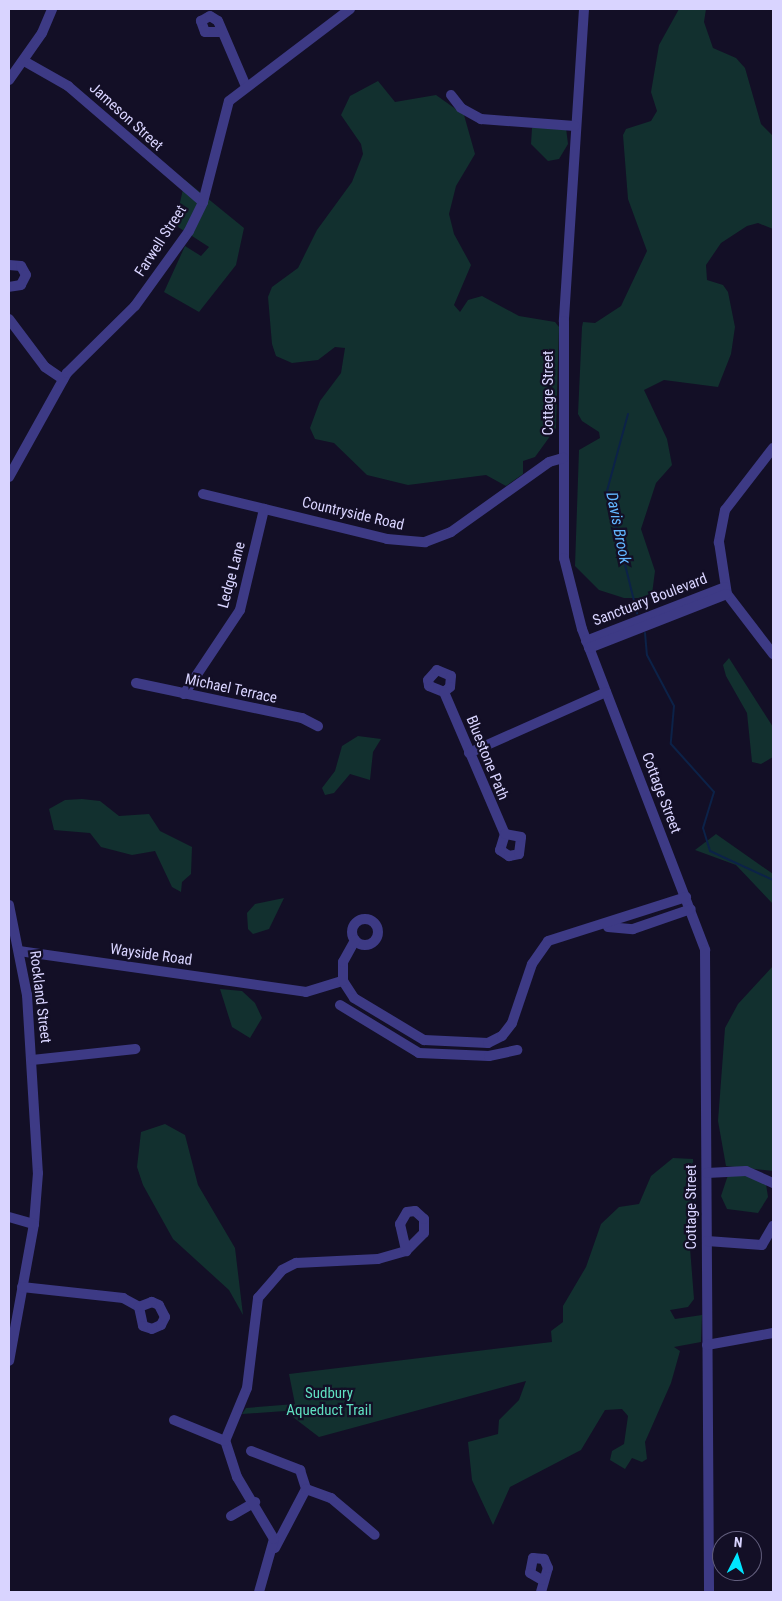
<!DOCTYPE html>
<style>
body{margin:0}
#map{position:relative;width:782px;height:1601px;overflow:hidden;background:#130f26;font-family:"Roboto Condensed",sans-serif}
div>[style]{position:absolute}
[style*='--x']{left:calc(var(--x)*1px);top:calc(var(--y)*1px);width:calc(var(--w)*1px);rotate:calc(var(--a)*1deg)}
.green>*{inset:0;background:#12302f}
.stream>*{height:2px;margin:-1px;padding:0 1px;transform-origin:1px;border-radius:1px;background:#0c2248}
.minor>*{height:10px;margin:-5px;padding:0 5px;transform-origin:5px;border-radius:5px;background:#3d3a85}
.minor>.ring{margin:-5px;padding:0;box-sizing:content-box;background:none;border:10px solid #3d3a85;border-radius:50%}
span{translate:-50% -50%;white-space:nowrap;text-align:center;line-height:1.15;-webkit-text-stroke:4.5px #130f26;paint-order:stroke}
.street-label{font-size:15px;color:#d9d4ff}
.park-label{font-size:15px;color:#5fe0c0}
.water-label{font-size:16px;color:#62b6ff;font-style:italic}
.frame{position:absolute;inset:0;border:10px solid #d9d4ff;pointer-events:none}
.north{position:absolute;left:712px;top:1531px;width:50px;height:50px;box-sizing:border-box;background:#130f26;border:1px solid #625e7d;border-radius:50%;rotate:5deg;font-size:14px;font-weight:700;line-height:20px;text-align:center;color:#d9d4ff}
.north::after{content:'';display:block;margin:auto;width:18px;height:22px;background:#00e5ff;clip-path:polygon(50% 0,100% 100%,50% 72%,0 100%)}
</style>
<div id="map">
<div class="green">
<div style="clip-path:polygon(679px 9px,706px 9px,704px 22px,713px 48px,736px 58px,745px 68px,761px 124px,773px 136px,773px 229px,758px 223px,747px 226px,721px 243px,706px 265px,707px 280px,723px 285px,728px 292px,735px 327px,731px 354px,718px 387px,664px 380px,644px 390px,667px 439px,672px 465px,656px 483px,641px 529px,655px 571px,652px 594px,649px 598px,624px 598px,599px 590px,575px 566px,579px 450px,600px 438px,599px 432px,582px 421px,578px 414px,582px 327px,583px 322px,595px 323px,621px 306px,647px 251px,628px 199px,623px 135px,626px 129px,651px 121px,657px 111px,651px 92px,659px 45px)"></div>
<div style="clip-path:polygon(378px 81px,395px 102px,436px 95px,464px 115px,475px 154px,456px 186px,449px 214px,454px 234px,471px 265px,454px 305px,460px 312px,468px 300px,482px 296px,519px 316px,555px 322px,559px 327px,556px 428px,535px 457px,523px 461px,523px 474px,506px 486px,486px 475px,408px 485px,367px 475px,334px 443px,315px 439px,310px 428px,320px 401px,341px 373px,345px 348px,335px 347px,318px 360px,292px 363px,276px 356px,272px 344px,268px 297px,272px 287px,298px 268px,317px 230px,352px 182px,363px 154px,361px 144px,341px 115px,350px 96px)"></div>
<div style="clip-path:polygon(544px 125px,566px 128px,568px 144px,559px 159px,548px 161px,531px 144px,532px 128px)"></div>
<div style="clip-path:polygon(185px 180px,244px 228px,236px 265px,199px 312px,164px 292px,185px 246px,201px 256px,209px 247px,175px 225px)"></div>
<div style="clip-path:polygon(729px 658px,773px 727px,773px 757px,761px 764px,752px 762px,747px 713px,726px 676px,723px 665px)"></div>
<div style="clip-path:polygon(358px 736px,381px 739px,373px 752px,370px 780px,350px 774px,334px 793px,325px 795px,322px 788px,335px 771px,342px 746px)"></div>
<div style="clip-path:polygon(82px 799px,100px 801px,119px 816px,149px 814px,160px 831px,192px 847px,191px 874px,182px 882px,181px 892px,172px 887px,155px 851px,132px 855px,101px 847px,90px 833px,54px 830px,49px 809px,65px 800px)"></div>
<div style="clip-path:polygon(716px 834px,773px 874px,773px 904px,736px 865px,695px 850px)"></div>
<div style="clip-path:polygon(284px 898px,269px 929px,253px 934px,248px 929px,247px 913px,255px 904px)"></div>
<div style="clip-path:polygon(773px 966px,773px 1171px,726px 1166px,718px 1121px,725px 1028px,738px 1004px)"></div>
<div style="clip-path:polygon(220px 989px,242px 991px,255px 1003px,262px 1018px,250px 1038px,232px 1027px)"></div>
<div style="clip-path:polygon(165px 1124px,185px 1135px,198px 1185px,235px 1248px,243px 1315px,229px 1290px,173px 1239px,143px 1185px,137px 1167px,141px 1132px)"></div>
<div style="clip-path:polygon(673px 1158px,693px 1159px,697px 1219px,690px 1248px,694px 1299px,688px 1307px,670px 1310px,675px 1319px,702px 1315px,701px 1342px,674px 1347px,680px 1351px,671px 1383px,645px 1442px,647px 1459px,642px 1462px,632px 1458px,625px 1469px,610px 1460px,612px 1451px,624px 1444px,628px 1416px,622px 1409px,605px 1410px,581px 1450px,510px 1487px,493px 1525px,472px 1480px,468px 1442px,498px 1434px,499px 1420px,519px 1400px,526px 1381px,319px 1437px,285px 1411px,242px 1414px,246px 1408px,295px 1404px,289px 1374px,552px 1342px,551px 1331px,563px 1322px,563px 1306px,586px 1267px,601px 1224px,619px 1207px,639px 1204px,651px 1176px)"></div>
<div style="clip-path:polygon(728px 1175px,746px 1175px,766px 1184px,768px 1197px,758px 1213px,727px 1209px,721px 1196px)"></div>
</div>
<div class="stream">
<div style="--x:628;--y:414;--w:80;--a:105.3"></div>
<div style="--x:607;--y:491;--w:126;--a:76.2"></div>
<div style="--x:645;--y:633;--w:22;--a:85"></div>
<div style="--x:647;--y:655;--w:58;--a:62.1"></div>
<div style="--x:674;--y:706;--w:38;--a:95"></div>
<div style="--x:671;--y:744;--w:64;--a:48.1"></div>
<div style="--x:714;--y:792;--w:38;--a:107"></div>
<div style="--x:703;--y:828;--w:24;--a:73"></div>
<div style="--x:710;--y:851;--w:69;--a:24.7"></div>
</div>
<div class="minor">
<div style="--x:584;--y:9;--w:313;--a:93.7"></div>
<div style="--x:564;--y:321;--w:237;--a:90"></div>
<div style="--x:564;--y:558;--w:73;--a:75.8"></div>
<div style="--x:582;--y:629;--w:344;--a:69"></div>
<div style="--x:705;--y:950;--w:642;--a:89.64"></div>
<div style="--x:220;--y:32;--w:15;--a:180"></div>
<div style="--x:205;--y:32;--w:12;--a:-110"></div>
<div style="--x:201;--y:21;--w:10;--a:-29"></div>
<div style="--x:210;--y:16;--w:9;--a:32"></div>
<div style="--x:218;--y:21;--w:69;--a:66.8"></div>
<div style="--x:24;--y:61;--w:51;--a:29.6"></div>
<div style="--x:68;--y:86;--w:178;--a:40.7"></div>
<div style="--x:9;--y:80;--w:57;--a:-54.9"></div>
<div style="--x:42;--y:33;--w:26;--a:-67"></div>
<div style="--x:451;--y:95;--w:16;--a:52"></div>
<div style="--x:461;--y:108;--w:23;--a:29"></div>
<div style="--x:481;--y:119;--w:94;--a:4.3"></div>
<div style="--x:9;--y:265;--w:12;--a:5"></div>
<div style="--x:21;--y:266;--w:10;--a:61"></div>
<div style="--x:26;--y:275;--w:11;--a:117"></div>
<div style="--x:21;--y:285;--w:12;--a:171"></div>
<div style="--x:9;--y:319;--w:60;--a:53.1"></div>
<div style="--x:45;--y:367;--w:22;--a:34"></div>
<div style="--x:773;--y:448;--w:78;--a:127.7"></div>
<div style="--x:725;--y:510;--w:33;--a:101"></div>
<div style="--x:719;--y:542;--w:53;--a:81.3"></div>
<div style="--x:727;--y:594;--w:76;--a:52.5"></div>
<div style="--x:9;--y:477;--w:119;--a:-60.9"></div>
<div style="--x:67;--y:373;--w:95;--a:-44.6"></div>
<div style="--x:135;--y:306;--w:92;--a:-54.2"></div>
<div style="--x:189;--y:231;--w:32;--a:-64"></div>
<div style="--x:203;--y:202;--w:104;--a:-75.6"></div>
<div style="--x:229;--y:101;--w:152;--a:-37.2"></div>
<div style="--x:203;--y:494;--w:189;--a:13.7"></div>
<div style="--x:387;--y:539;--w:38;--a:5"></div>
<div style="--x:425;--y:542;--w:28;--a:-21"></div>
<div style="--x:451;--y:532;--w:120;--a:-35.5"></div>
<div style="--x:549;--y:462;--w:15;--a:-16"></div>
<div style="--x:586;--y:641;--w:149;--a:-21.2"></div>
<div style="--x:589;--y:648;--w:148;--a:-21.4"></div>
<div style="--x:136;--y:683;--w:170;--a:11.9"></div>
<div style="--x:302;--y:718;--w:18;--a:27"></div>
<div style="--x:444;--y:692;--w:16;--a:-158"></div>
<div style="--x:429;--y:686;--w:6;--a:-99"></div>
<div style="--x:428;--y:680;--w:13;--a:-48"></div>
<div style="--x:437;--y:670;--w:15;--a:23"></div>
<div style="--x:451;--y:676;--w:11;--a:95"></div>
<div style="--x:450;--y:687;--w:8;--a:140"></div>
<div style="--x:444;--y:692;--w:155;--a:66.8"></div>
<div style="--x:505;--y:834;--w:17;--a:107"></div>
<div style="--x:500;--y:850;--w:11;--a:34"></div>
<div style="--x:509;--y:856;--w:10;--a:-11"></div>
<div style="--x:519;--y:854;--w:17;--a:-83"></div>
<div style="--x:521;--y:837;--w:16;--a:-169"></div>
<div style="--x:184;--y:694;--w:101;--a:-56.3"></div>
<div style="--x:240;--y:610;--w:104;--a:-76.6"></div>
<div style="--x:469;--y:753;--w:150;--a:-24"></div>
<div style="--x:9;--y:905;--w:92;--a:78.7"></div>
<div style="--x:27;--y:995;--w:178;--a:86.5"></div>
<div style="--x:38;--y:1173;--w:51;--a:94.5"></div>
<div style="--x:34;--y:1224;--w:139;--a:100.3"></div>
<div class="ring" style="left:352px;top:919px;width:16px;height:16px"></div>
<div style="--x:608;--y:927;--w:25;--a:5"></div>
<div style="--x:633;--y:929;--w:61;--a:-19"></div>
<div style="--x:19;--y:951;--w:290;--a:8.1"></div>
<div style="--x:306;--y:992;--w:39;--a:-17"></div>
<div style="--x:343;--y:981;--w:20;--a:57"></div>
<div style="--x:354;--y:998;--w:82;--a:31"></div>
<div style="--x:424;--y:1040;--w:64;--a:2.7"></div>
<div style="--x:488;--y:1043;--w:16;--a:-27"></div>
<div style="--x:502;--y:1036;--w:16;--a:-52"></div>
<div style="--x:512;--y:1023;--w:62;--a:-71.3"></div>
<div style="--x:532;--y:964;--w:28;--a:-55"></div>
<div style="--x:548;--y:941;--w:145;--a:-17.7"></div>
<div style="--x:343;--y:981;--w:19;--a:-90"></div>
<div style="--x:343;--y:962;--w:25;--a:-61"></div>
<div style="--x:340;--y:1005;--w:92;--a:31.3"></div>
<div style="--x:419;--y:1053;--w:70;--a:2.5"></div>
<div style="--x:489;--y:1056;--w:29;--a:-12"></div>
<div style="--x:32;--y:1060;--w:104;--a:-6.1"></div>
<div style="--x:707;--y:1173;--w:39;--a:-3"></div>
<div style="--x:746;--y:1171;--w:30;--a:24"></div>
<div style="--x:9;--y:1217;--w:26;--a:16"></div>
<div style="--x:707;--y:1241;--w:55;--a:4.2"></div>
<div style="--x:762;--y:1245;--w:22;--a:-60"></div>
<div style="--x:22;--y:1287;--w:102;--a:6.2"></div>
<div style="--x:123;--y:1298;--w:18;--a:29"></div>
<div style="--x:139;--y:1307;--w:19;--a:78"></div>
<div style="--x:143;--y:1326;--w:9;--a:18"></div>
<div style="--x:152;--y:1329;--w:10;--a:-24"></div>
<div style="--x:161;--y:1325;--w:9;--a:-63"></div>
<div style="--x:165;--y:1317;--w:13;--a:-117"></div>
<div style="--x:159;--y:1305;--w:8;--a:-157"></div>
<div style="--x:152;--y:1302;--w:14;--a:159"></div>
<div style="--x:707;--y:1345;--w:67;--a:-10.3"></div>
<div style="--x:174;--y:1420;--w:55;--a:22.4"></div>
<div style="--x:251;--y:1451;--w:53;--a:21.2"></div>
<div style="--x:300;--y:1470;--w:20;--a:72"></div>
<div style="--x:231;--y:1516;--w:28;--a:-30"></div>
<div style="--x:275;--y:1548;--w:67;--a:-62.3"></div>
<div style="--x:306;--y:1489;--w:27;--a:20"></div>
<div style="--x:331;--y:1498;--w:57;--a:40.1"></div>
<div style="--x:259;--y:1592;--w:55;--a:-74.2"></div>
<div style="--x:274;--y:1539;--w:72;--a:-120.8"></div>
<div style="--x:237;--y:1477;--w:38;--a:-108"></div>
<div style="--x:225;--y:1441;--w:57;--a:-67.5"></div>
<div style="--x:247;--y:1388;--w:91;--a:-83"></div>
<div style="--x:258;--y:1298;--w:37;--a:-49"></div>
<div style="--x:282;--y:1270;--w:16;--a:-27"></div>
<div style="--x:296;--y:1263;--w:82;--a:-2.8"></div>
<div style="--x:378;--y:1259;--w:29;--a:-16"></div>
<div style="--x:406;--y:1251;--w:25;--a:-45"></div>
<div style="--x:424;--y:1233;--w:14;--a:-90"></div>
<div style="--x:424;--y:1219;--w:12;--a:-138"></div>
<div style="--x:415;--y:1211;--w:8;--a:173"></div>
<div style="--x:407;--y:1212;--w:14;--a:120"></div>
<div style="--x:400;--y:1224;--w:28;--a:77"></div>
<div style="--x:541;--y:1592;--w:25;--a:-74"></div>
<div style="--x:548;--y:1568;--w:10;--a:-114"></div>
<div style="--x:544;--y:1559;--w:11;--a:-175"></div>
<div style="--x:533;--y:1558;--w:15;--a:101"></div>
<div style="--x:530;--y:1573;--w:14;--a:30"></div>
</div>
<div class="street-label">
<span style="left:126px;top:117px;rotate:42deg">Jameson Street</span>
<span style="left:161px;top:241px;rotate:-57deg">Farwell Street</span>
<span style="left:549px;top:393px;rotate:-90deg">Cottage Street</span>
<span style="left:353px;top:514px;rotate:13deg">Countryside Road</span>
<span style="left:232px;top:575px;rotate:-75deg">Ledge Lane</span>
<span style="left:650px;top:600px;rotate:-21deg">Sanctuary Boulevard</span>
<span style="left:231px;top:689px;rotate:12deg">Michael Terrace</span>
<span style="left:487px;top:758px;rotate:68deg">Bluestone Path</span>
<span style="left:661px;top:793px;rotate:69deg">Cottage Street</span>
<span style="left:151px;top:955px;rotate:8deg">Wayside Road</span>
<span style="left:40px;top:997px;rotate:83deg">Rockland Street</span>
<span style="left:692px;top:1207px;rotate:-90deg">Cottage Street</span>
</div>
<div class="park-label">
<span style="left:329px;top:1402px">Sudbury<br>Aqueduct Trail</span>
</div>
<div class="water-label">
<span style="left:618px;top:528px;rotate:79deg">Davis Brook</span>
</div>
<div class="frame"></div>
<div class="north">N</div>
</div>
